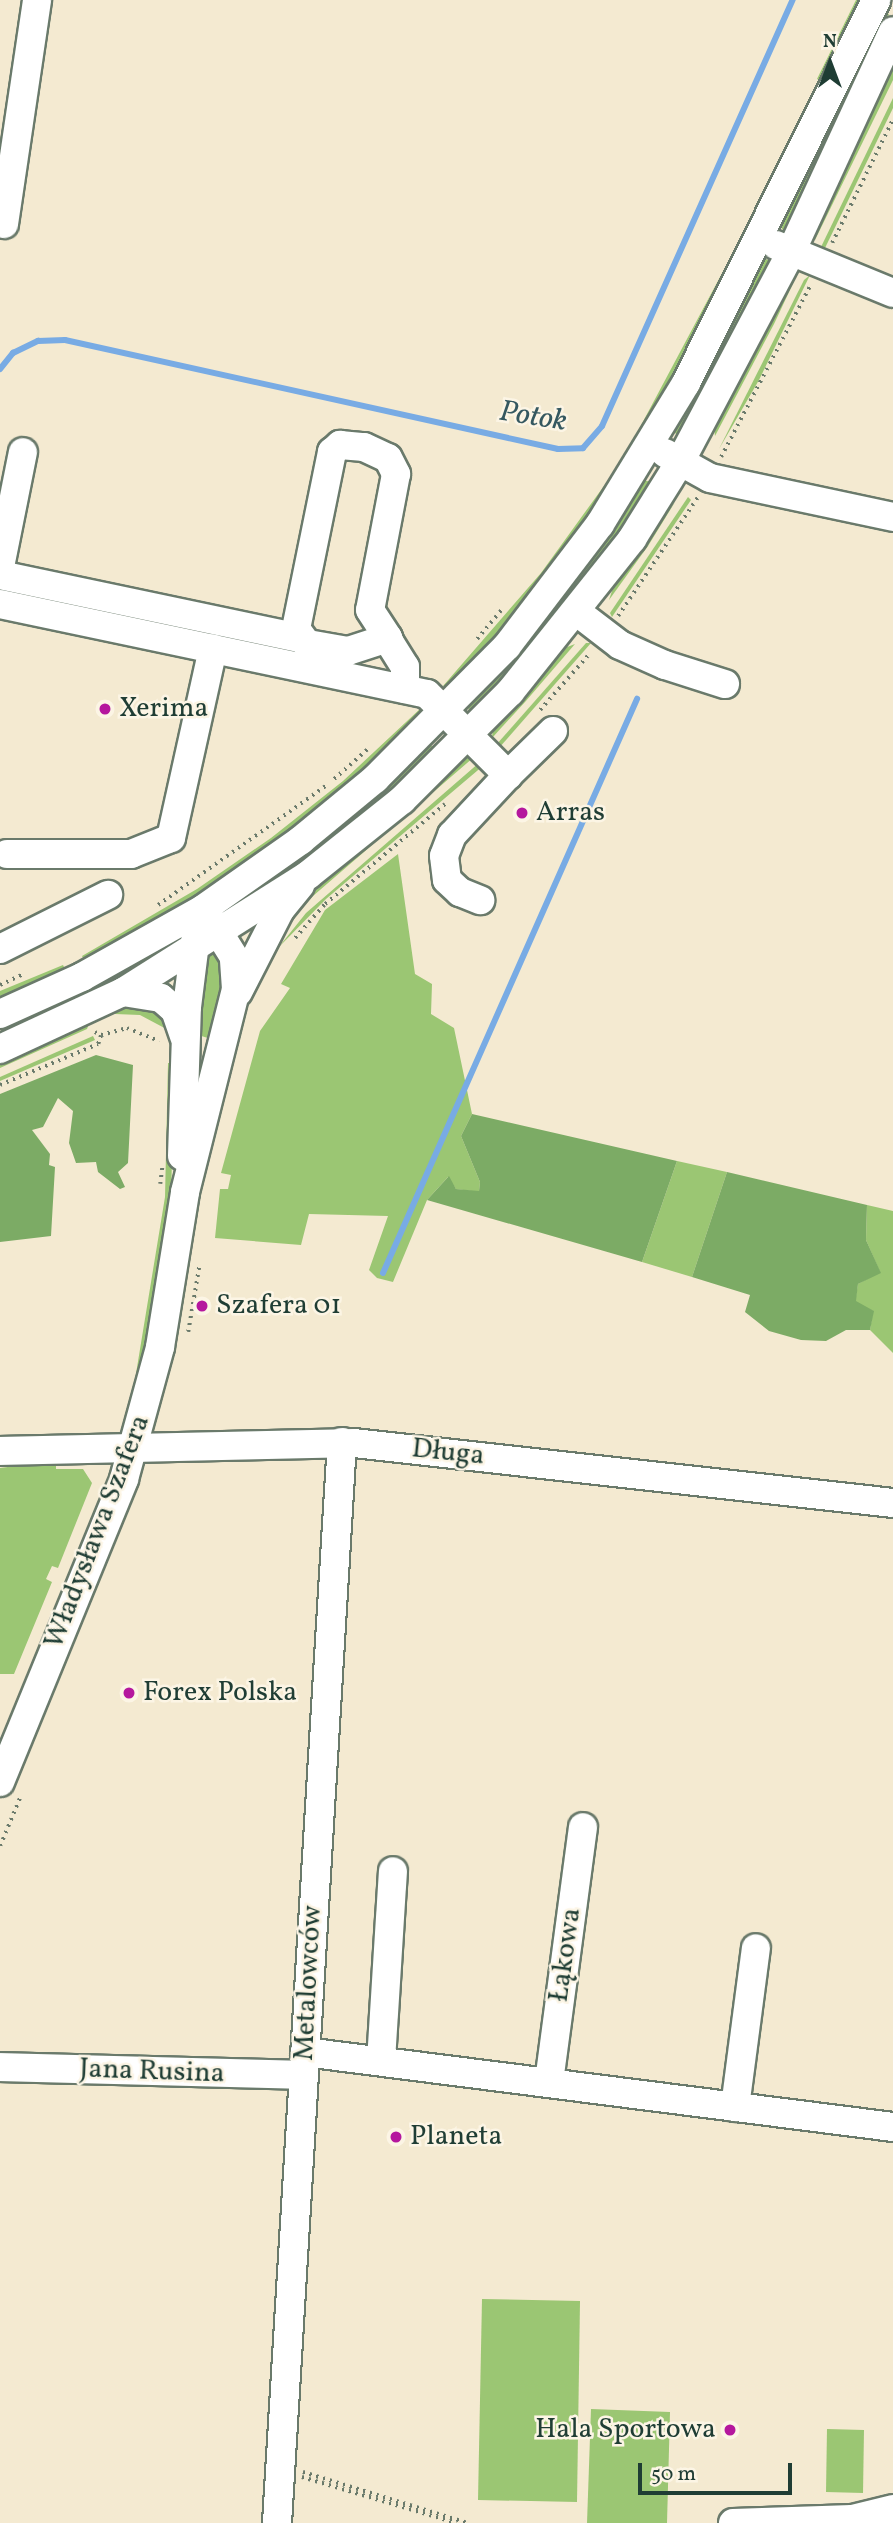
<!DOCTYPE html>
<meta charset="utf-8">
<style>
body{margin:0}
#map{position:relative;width:893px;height:2523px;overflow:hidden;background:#f4ead1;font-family:Vollkorn,serif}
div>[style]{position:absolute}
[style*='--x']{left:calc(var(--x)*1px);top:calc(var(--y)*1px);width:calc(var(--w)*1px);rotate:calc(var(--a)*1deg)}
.green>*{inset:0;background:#9bc673}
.forest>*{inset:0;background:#7cab65}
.stream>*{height:6px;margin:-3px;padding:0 3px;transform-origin:3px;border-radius:3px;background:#78abe4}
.path>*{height:3.5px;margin-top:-1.75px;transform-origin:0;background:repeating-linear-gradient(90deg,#6a7a6b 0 2px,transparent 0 7px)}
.roads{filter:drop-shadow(2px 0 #6a7a6b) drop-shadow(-2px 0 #6a7a6b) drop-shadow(0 2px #6a7a6b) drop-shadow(0 -2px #6a7a6b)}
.minor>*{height:28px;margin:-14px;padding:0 14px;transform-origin:14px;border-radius:14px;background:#fff}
.dots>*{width:19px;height:19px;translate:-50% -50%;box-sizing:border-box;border:4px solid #fcf5e5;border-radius:50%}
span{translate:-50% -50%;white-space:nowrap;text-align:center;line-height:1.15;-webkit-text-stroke:5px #fcf5e5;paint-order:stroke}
.poi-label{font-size:28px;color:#1f3d34}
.left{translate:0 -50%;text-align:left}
.right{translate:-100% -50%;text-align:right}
.street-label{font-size:28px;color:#1f3d34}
.water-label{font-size:30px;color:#355860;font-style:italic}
.north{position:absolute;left:795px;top:28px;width:70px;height:70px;-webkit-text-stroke:5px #fcf5e5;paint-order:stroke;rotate:0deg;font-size:19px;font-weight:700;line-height:28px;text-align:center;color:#1f3d34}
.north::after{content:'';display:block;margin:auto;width:24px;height:32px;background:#1f3d34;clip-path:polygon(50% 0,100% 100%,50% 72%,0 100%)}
.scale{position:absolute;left:638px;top:2463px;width:154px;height:32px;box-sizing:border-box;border:4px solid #1f3d34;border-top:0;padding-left:9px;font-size:21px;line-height:24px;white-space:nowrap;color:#1f3d34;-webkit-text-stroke:5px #fcf5e5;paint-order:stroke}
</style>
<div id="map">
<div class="green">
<div style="clip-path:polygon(856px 0,861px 0,823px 82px,817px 79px)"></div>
<div style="clip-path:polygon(883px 11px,889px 14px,784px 231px,779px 225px)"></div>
<div style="clip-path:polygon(893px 55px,893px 80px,815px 240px,815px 233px)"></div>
<div style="clip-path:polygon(893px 98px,893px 108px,825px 248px,821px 247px)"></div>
<div style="clip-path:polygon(745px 230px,750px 233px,712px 309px,607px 493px,497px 640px,450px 687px,443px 686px,541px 573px,622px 461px)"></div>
<div style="clip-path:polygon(764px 258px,772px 262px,677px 436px,673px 429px)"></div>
<div style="clip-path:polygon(797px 275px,774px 324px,715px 436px,714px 428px)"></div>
<div style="clip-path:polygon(810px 275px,759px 380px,719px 449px,804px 280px)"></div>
<div style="clip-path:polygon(642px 480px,652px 482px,628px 524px,553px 625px,469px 713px,468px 705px)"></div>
<div style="clip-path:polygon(688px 497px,691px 500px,612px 617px,610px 613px)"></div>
<div style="clip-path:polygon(675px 502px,648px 546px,609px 600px,616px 579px)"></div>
<div style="clip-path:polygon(586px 643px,591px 643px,499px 748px,496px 745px)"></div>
<div style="clip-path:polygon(575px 644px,525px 702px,492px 738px,493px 728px,562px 649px)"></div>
<div style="clip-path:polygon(421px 708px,417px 725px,298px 828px,184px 906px,85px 962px,82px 956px,197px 889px,271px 838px,343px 781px)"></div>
<div style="clip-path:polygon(428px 745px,436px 747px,398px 789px,358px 818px)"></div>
<div style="clip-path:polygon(474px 757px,313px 896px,284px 928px,300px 899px,463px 758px)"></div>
<div style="clip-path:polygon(480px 762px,484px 765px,326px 899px,278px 948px,306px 913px)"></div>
<div style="clip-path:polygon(398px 854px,415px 974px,432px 984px,431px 1014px,454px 1028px,472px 1114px,461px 1136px,480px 1182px,479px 1192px,456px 1189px,448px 1177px,427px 1200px,393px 1282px,377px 1278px,369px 1270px,388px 1216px,309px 1214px,301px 1245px,215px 1238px,220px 1189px,228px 1189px,231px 1175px,221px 1173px,260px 1031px,290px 988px,281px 984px,325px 910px)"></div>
<div style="clip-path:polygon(183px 939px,100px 992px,95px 982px)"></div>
<div style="clip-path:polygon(214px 950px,228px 965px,211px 1039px,195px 1034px,198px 957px)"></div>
<div style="clip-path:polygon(63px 965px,66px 971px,0 1001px,0 991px)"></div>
<div style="clip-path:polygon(121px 1006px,153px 1007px,167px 1019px,172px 1032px,140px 1015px,115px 1014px,113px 1010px)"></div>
<div style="clip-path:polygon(90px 1021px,87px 1029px,0 1068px,0 1062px)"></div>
<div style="clip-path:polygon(93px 1036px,95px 1040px,0 1081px,0 1077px)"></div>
<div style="clip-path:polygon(168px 1063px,174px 1063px,171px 1203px,154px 1317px,131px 1404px,165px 1197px)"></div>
<div style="clip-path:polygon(677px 1161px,727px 1172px,692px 1277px,642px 1262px)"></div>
<div style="clip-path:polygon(867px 1205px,893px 1211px,893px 1353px,870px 1330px,873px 1311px,855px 1302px,858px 1284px,880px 1272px,866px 1240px)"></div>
<div style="clip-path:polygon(46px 1462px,56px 1462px,56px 1469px,83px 1469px,92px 1483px,58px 1568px,52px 1566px,46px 1579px,52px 1582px,14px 1674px,0 1674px,0 1468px)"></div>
<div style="clip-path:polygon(482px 2299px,580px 2301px,577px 2502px,478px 2500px)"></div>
<div style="clip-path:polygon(591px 2409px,670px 2412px,667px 2523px,587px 2523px)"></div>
<div style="clip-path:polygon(827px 2429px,864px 2430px,863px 2493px,826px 2492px)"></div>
</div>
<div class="forest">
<div style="clip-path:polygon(96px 1055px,133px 1065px,128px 1163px,118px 1172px,125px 1187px,120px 1189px,98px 1172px,96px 1162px,76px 1163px,69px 1143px,73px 1111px,58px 1098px,43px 1127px,32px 1130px,50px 1154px,49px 1165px,55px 1167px,51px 1236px,0 1242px,0 1094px)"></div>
<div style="clip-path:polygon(472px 1114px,677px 1161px,642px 1262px,427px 1200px,449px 1176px,456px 1189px,479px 1191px,480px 1182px,461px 1136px)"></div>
<div style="clip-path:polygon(727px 1172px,867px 1205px,866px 1240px,881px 1273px,858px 1284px,856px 1301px,874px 1311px,870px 1330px,846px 1330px,826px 1341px,801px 1340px,769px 1331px,745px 1312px,750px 1295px,692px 1277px)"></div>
</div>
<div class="stream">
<div style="--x:0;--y:369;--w:21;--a:-51"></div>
<div style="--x:13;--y:353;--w:28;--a:-26"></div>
<div style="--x:38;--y:341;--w:27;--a:-2"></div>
<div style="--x:65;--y:340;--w:505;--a:12.47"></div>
<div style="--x:558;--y:449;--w:25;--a:-2"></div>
<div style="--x:583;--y:448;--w:29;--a:-49"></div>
<div style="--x:602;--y:426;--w:467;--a:-65.9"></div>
<div style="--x:383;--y:1273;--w:628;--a:-66.13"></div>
</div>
<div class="path">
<div style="--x:832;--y:243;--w:138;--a:-63.8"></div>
<div style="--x:721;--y:457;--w:195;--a:-62.5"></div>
<div style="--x:618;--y:616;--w:143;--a:-56.1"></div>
<div style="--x:477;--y:639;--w:40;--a:-50"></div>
<div style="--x:540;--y:710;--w:76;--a:-48.7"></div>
<div style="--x:334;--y:779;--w:48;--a:-41.6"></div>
<div style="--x:158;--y:905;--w:209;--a:-35.4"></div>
<div style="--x:295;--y:938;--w:45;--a:-48.6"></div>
<div style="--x:325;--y:904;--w:156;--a:-39.8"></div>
<div style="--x:0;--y:985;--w:26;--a:-25"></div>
<div style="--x:95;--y:1032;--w:7;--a:27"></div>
<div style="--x:101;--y:1035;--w:27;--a:-15"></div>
<div style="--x:127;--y:1028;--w:35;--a:22"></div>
<div style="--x:0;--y:1085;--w:106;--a:-22.7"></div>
<div style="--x:98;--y:1044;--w:9;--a:-72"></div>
<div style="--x:160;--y:1184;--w:17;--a:-83"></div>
<div style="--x:188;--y:1332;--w:66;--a:-80.4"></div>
<div style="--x:0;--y:1846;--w:55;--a:-67.6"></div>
<div style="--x:303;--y:2472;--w:173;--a:17.2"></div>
<div style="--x:302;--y:2477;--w:161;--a:16.6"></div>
</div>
<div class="roads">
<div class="minor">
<div style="--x:4;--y:224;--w:226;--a:-81.6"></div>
<div style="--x:776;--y:245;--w:126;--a:22.3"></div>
<div style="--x:665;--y:453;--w:51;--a:29.1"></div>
<div style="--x:710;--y:478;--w:187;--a:12"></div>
<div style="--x:0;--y:567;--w:117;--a:-78.7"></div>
<div style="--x:0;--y:575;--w:307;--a:11.9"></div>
<div style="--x:0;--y:604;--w:436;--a:11.9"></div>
<div style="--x:427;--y:694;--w:115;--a:45"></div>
<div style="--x:508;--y:775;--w:82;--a:133"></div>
<div style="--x:452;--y:835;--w:22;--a:111"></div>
<div style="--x:444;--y:856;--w:24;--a:83"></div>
<div style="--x:447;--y:880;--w:18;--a:43"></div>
<div style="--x:460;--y:892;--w:22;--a:22"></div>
<div style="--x:577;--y:612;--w:54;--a:37.5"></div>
<div style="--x:620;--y:645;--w:49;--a:24"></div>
<div style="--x:665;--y:665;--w:63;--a:17.6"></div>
<div style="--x:388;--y:638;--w:42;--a:162"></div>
<div style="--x:348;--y:651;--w:42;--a:-170.3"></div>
<div style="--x:307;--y:644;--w:19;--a:-126"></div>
<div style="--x:296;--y:629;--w:181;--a:-78.5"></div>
<div style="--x:332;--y:452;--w:11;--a:-41"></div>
<div style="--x:340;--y:445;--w:24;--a:5"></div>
<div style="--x:364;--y:447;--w:26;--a:25"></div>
<div style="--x:388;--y:458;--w:18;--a:63"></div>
<div style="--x:396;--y:474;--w:138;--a:100.8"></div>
<div style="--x:370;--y:610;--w:33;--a:57"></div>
<div style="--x:388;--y:638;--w:5;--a:68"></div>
<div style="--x:390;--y:643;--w:28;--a:58"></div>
<div style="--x:405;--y:667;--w:22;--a:90"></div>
<div style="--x:508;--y:775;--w:63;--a:-44.4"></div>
<div style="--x:7;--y:854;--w:124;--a:0"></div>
<div style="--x:131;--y:854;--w:43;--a:-21.8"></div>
<div style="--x:171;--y:838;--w:194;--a:-77.5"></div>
<div style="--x:0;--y:949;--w:121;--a:-26.6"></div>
<div style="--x:123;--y:992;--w:38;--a:9"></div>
<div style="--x:161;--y:998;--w:18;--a:41"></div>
<div style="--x:175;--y:1010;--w:28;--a:71"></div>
<div style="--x:238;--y:992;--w:92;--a:-62.9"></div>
<div style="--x:280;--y:910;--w:32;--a:-51"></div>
<div style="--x:0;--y:1014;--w:90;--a:-24.3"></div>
<div style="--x:82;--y:977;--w:139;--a:-29.3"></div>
<div style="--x:203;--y:909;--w:120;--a:-35.1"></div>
<div style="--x:301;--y:840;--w:96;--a:-39.5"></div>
<div style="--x:375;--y:779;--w:187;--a:-45.2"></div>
<div style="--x:507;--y:646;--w:153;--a:-52.7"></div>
<div style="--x:600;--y:524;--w:165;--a:-58.6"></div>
<div style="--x:686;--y:383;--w:428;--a:-63.6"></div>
<div style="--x:0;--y:1049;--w:136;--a:-24.9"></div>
<div style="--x:123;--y:992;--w:219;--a:-32.3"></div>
<div style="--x:308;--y:875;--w:120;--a:-38.6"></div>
<div style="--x:402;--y:800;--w:153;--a:-45"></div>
<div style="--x:510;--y:692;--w:196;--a:-51.4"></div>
<div style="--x:632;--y:539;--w:91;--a:-58.1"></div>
<div style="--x:680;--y:462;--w:238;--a:-62.1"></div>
<div style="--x:791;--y:252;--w:243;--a:-65.2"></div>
<div style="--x:182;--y:1156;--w:149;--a:-88.1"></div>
<div style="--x:187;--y:1007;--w:73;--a:-82.9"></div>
<div style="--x:0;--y:1451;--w:354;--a:-1.3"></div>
<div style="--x:354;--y:1443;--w:542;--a:6.35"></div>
<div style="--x:0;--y:1782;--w:327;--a:-67.7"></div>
<div style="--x:124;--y:1479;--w:137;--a:-74.7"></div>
<div style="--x:160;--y:1347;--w:157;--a:-80.8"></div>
<div style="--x:185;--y:1192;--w:209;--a:-75.9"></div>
<div style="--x:236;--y:989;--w:32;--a:-94"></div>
<div style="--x:234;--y:957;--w:47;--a:-122"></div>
<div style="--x:305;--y:2052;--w:593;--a:7.27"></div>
<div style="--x:381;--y:2061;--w:190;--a:-86.4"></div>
<div style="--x:0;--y:2067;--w:303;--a:1.5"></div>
<div style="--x:549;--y:2082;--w:257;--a:-82.4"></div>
<div style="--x:735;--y:2107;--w:160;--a:-82.5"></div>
<div style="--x:277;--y:2523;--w:1083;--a:-86.56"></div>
<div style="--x:733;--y:2523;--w:119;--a:-1.9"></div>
<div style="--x:852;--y:2519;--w:42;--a:-13.7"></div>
</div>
</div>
<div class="dots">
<div style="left:105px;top:709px;background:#b5179e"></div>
<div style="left:522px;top:813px;background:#b5179e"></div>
<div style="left:202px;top:1306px;background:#b5179e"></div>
<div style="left:129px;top:1693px;background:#b5179e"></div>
<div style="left:396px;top:2137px;background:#b5179e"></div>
<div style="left:730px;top:2430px;background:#b5179e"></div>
</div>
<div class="poi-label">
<span class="left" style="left:119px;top:709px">Xerima</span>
<span class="left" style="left:536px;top:813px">Arras</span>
<span class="left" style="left:216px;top:1306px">Szafera 01</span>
<span class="left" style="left:143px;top:1693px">Forex Polska</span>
<span class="left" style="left:410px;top:2137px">Planeta</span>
<span class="right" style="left:716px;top:2430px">Hala Sportowa</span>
</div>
<div class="street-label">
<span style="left:448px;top:1453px;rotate:6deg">Długa</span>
<span style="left:98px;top:1532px;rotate:-69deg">Władysława Szafera</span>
<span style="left:566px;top:1955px;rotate:-82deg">Łąkowa</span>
<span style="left:309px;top:1983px;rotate:-87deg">Metalowców</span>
<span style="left:152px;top:2072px;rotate:2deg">Jana Rusina</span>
</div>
<div class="water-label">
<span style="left:533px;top:417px;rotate:9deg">Potok</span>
</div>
<div class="north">N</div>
<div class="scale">50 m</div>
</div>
